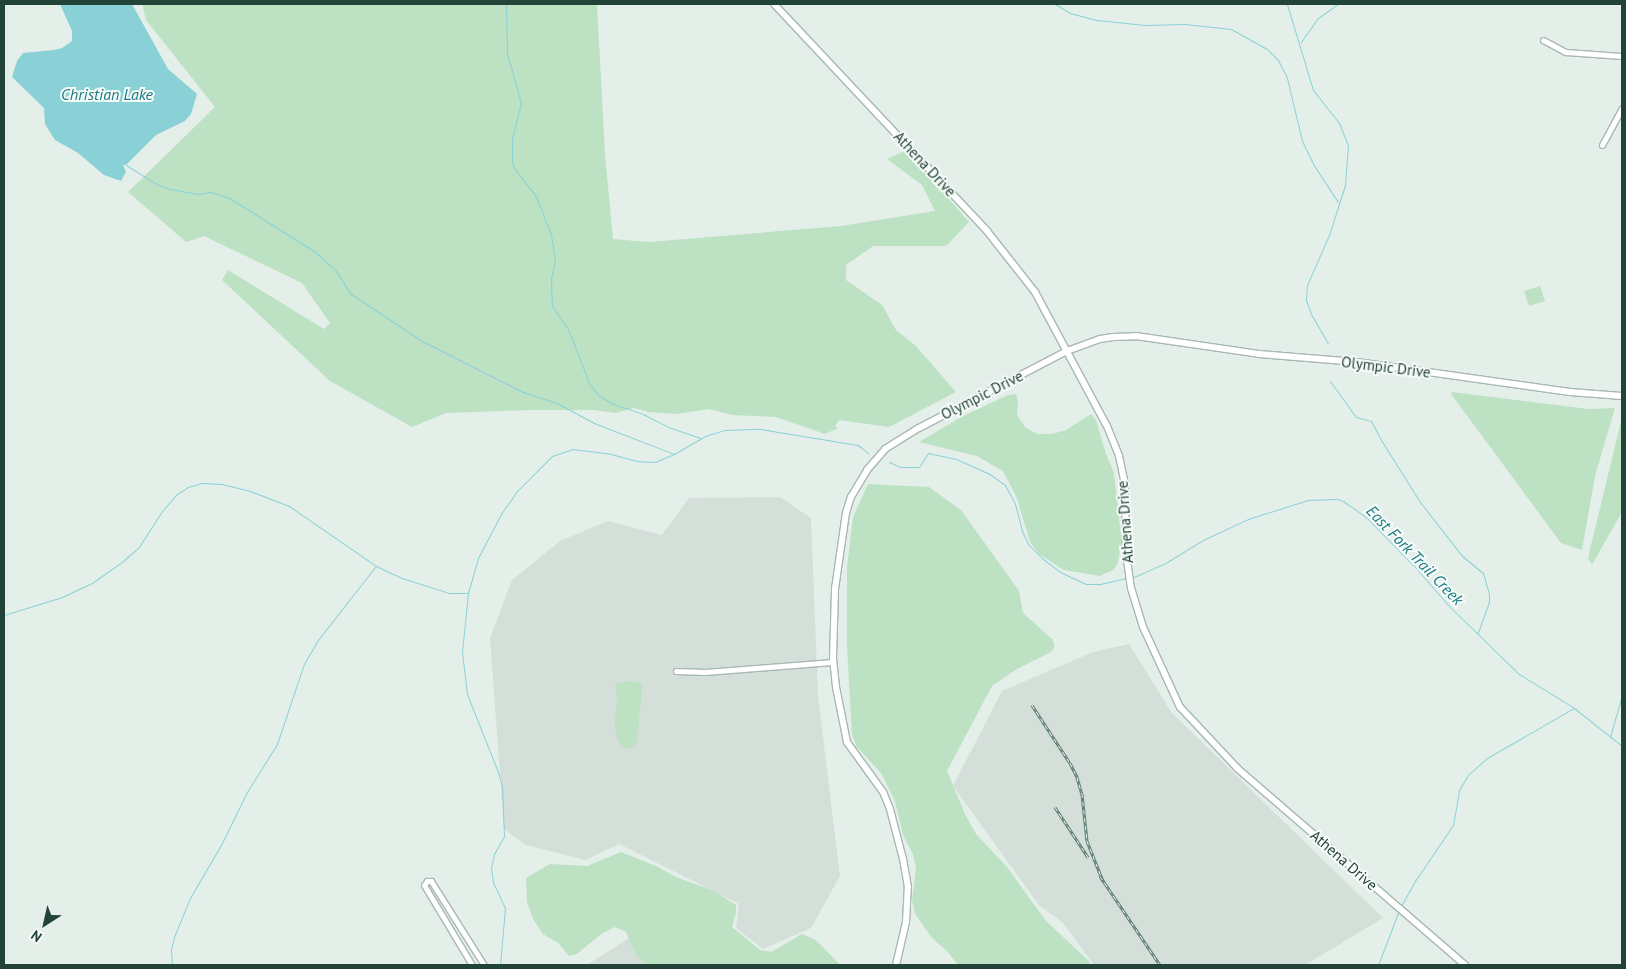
<!DOCTYPE html>
<style>
body{margin:0}
#map{position:relative;width:1626px;height:969px;overflow:hidden;background:#e5efea;font-family:"PT Sans",sans-serif}
div>[style]{position:absolute}
[style*='--x']{left:calc(var(--x)*1px);top:calc(var(--y)*1px);width:calc(var(--w)*1px);rotate:calc(var(--a)*1deg)}
.built>*{inset:0;background:#d3dfd8}
.green>*{inset:0;background:#bce1c3}
.water>*{inset:0;background:#89d1d7}
.stream>*{height:1px;margin:-0.5px;padding:0 0.5px;transform-origin:0.5px;border-radius:0.5px;background:#89d1d7}
.roads{filter:drop-shadow(1px 0 #a7b8b1) drop-shadow(-1px 0 #a7b8b1) drop-shadow(0 1px #a7b8b1) drop-shadow(0 -1px #a7b8b1)}
.minor>*{height:5px;margin:-2.5px;padding:0 2.5px;transform-origin:2.5px;border-radius:2.5px;background:#fff}
.tertiary>*{height:6px;margin:-3px;padding:0 3px;transform-origin:3px;border-radius:3px;background:#fff}
.rail>*{height:3px;margin-top:-1.5px;transform-origin:0;background:repeating-linear-gradient(90deg,#f6fbf8 0 4px,#5d7e72 0 8px);box-sizing:border-box;border-block:1px solid #5d7e72}
span{translate:-50% -50%;white-space:nowrap;text-align:center;line-height:1.15;-webkit-text-stroke:4px #f6fbf8;paint-order:stroke}
.street-label{font-size:15px;color:#224337}
.water-label{font-size:16px;color:#167a84;font-style:italic}
.frame{position:absolute;inset:0;border:5px solid #224337;pointer-events:none}
.north{position:absolute;left:20px;top:899px;width:50px;height:50px;-webkit-text-stroke:4px #f6fbf8;paint-order:stroke;rotate:215deg;font-size:14px;font-weight:700;line-height:20px;text-align:center;color:#224337}
.north::after{content:'';display:block;margin:auto;width:18px;height:22px;background:#224337;clip-path:polygon(50% 0,100% 100%,50% 72%,0 100%)}
</style>
<div id="map">
<div class="built">
<div style="clip-path:polygon(780px 497px,811px 518px,818px 696px,840px 876px,811px 928px,763px 949px,736px 928px,739px 904px,619px 844px,585px 860px,526px 845px,504px 829px,490px 638px,512px 580px,560px 541px,608px 521px,662px 535px,689px 498px)"></div>
<div style="clip-path:polygon(1129px 644px,1171px 712px,1383px 918px,1305px 965px,1094px 965px,1063px 923px,1039px 905px,953px 786px,1002px 691px,1093px 652px)"></div>
<div style="clip-path:polygon(629px 938px,646px 965px,587px 965px)"></div>
</div>
<div class="green">
<div style="clip-path:polygon(142px 4px,597px 4px,605px 155px,613px 239px,649px 242px,841px 226px,935px 211px,922px 185px,887px 159px,906px 150px,969px 222px,946px 246px,873px 246px,846px 265px,846px 280px,882px 305px,896px 330px,916px 346px,956px 392px,889px 427px,839px 420px,835px 426px,838px 428px,825px 434px,776px 417px,732px 415px,709px 409px,676px 414px,649px 412px,634px 408px,615px 413px,594px 410px,532px 410px,446px 413px,412px 427px,330px 381px,222px 280px,228px 270px,324px 329px,330px 323px,302px 283px,204px 236px,186px 242px,128px 192px,215px 107px,146px 20px)"></div>
<div style="clip-path:polygon(1540px 286px,1545px 301px,1529px 306px,1524px 291px)"></div>
<div style="clip-path:polygon(1452px 392px,1589px 409px,1615px 408px,1595px 476px,1582px 550px,1561px 543px,1451px 394px)"></div>
<div style="clip-path:polygon(1016px 394px,1018px 401px,1017px 415px,1025px 427px,1037px 434px,1052px 434px,1066px 430px,1091px 414px,1096px 420px,1106px 454px,1114px 473px,1122px 544px,1117px 565px,1113px 570px,1100px 576px,1064px 570px,1039px 554px,1030px 542px,1017px 498px,1003px 471px,977px 456px,919px 442px,963px 416px,1008px 395px)"></div>
<div style="clip-path:polygon(1622px 417px,1622px 512px,1592px 565px,1588px 558px)"></div>
<div style="clip-path:polygon(868px 484px,929px 487px,961px 510px,1019px 591px,1023px 613px,1052px 639px,1055px 646px,1051px 652px,1017px 669px,992px 686px,947px 771px,965px 814px,976px 834px,1007px 867px,1046px 921px,1090px 962px,1088px 965px,958px 965px,947px 951px,932px 938px,915px 914px,912px 901px,916px 868px,913px 854px,903px 835px,895px 801px,881px 773px,857px 747px,852px 735px,847px 647px,847px 568px,853px 517px)"></div>
<div style="clip-path:polygon(626px 681px,641px 683px,642px 687px,637px 743px,629px 749px,622px 747px,617px 738px,615px 724px,617px 695px,615px 684px)"></div>
<div style="clip-path:polygon(621px 852px,656px 866px,676px 877px,714px 891px,736px 905px,736px 913px,732px 927px,760px 950px,771px 952px,802px 934px,816px 940px,840px 965px,646px 965px,635px 953px,626px 932px,615px 927px,601px 934px,577px 954px,569px 956px,558px 943px,543px 934px,533px 919px,527px 902px,526px 878px,550px 864px,587px 866px)"></div>
</div>
<div class="water">
<div style="clip-path:polygon(60px 4px,132px 4px,168px 69px,197px 94px,191px 114px,185px 121px,156px 135px,126px 165px,123px 165px,126px 172px,121px 181px,104px 175px,78px 153px,55px 140px,45px 124px,44px 108px,12px 77px,17px 61px,23px 53px,54px 50px,62px 48px,72px 41px,72px 31px)"></div>
</div>
<div class="stream">
<div style="--x:506;--y:4;--w:49;--a:88.8"></div>
<div style="--x:507;--y:53;--w:52;--a:74.4"></div>
<div style="--x:521;--y:103;--w:38;--a:104"></div>
<div style="--x:512;--y:140;--w:21;--a:90"></div>
<div style="--x:512;--y:161;--w:7;--a:74"></div>
<div style="--x:514;--y:168;--w:36;--a:52"></div>
<div style="--x:536;--y:196;--w:42;--a:69"></div>
<div style="--x:551;--y:235;--w:25;--a:81"></div>
<div style="--x:555;--y:260;--w:19;--a:102"></div>
<div style="--x:551;--y:279;--w:27;--a:88"></div>
<div style="--x:552;--y:306;--w:28;--a:55"></div>
<div style="--x:568;--y:329;--w:60;--a:68.6"></div>
<div style="--x:590;--y:385;--w:13;--a:51"></div>
<div style="--x:598;--y:395;--w:17;--a:31"></div>
<div style="--x:613;--y:404;--w:32;--a:18"></div>
<div style="--x:643;--y:414;--w:31;--a:27"></div>
<div style="--x:671;--y:428;--w:31;--a:19"></div>
<div style="--x:1055;--y:4;--w:17;--a:31"></div>
<div style="--x:1070;--y:13;--w:28;--a:15"></div>
<div style="--x:1097;--y:20;--w:48;--a:5.9"></div>
<div style="--x:1145;--y:25;--w:40;--a:-1.4"></div>
<div style="--x:1185;--y:24;--w:46;--a:6.2"></div>
<div style="--x:1231;--y:29;--w:41;--a:29.1"></div>
<div style="--x:1267;--y:49;--w:16;--a:45"></div>
<div style="--x:1278;--y:60;--w:20;--a:63"></div>
<div style="--x:1287;--y:78;--w:65;--a:76.6"></div>
<div style="--x:1302;--y:141;--w:25;--a:64"></div>
<div style="--x:1313;--y:164;--w:45;--a:56.7"></div>
<div style="--x:1287;--y:4;--w:90;--a:73.2"></div>
<div style="--x:1313;--y:90;--w:42;--a:51.8"></div>
<div style="--x:1339;--y:123;--w:24;--a:68"></div>
<div style="--x:1348;--y:145;--w:40;--a:94.3"></div>
<div style="--x:1345;--y:185;--w:52;--a:107.7"></div>
<div style="--x:1329;--y:235;--w:55;--a:113.7"></div>
<div style="--x:1307;--y:285;--w:15;--a:94"></div>
<div style="--x:1306;--y:300;--w:15;--a:70"></div>
<div style="--x:1311;--y:314;--w:34;--a:60"></div>
<div style="--x:1301;--y:42;--w:28;--a:-55"></div>
<div style="--x:1317;--y:19;--w:26;--a:-36"></div>
<div style="--x:126;--y:165;--w:36;--a:32"></div>
<div style="--x:156;--y:184;--w:15;--a:20"></div>
<div style="--x:170;--y:189;--w:27;--a:10"></div>
<div style="--x:197;--y:194;--w:14;--a:-8"></div>
<div style="--x:211;--y:192;--w:21;--a:19"></div>
<div style="--x:231;--y:199;--w:99;--a:32.2"></div>
<div style="--x:315;--y:252;--w:28;--a:42"></div>
<div style="--x:336;--y:271;--w:27;--a:57"></div>
<div style="--x:351;--y:294;--w:85;--a:33.5"></div>
<div style="--x:422;--y:341;--w:113;--a:26.8"></div>
<div style="--x:523;--y:392;--w:36;--a:18"></div>
<div style="--x:557;--y:403;--w:42;--a:28.4"></div>
<div style="--x:594;--y:423;--w:86;--a:21.2"></div>
<div style="--x:1330;--y:381;--w:44;--a:54.2"></div>
<div style="--x:1356;--y:417;--w:16;--a:15"></div>
<div style="--x:1371;--y:421;--w:21;--a:62"></div>
<div style="--x:1381;--y:440;--w:73;--a:57.8"></div>
<div style="--x:1420;--y:502;--w:68;--a:52.1"></div>
<div style="--x:1462;--y:556;--w:27;--a:39"></div>
<div style="--x:1483;--y:573;--w:22;--a:74"></div>
<div style="--x:1489;--y:594;--w:8;--a:90"></div>
<div style="--x:1489;--y:602;--w:33;--a:110"></div>
<div style="--x:889;--y:462;--w:12;--a:24"></div>
<div style="--x:900;--y:467;--w:19;--a:0"></div>
<div style="--x:919;--y:467;--w:17;--a:-57"></div>
<div style="--x:928;--y:453;--w:29;--a:12"></div>
<div style="--x:956;--y:459;--w:35;--a:24"></div>
<div style="--x:988;--y:473;--w:21;--a:35"></div>
<div style="--x:1005;--y:485;--w:21;--a:62"></div>
<div style="--x:1015;--y:504;--w:28;--a:75"></div>
<div style="--x:1022;--y:531;--w:14;--a:65"></div>
<div style="--x:1028;--y:544;--w:21;--a:45"></div>
<div style="--x:1043;--y:559;--w:21;--a:37"></div>
<div style="--x:1060;--y:572;--w:29;--a:25"></div>
<div style="--x:1086;--y:584;--w:14;--a:0"></div>
<div style="--x:1100;--y:584;--w:28;--a:-13"></div>
<div style="--x:1134;--y:577;--w:36;--a:-24"></div>
<div style="--x:1167;--y:562;--w:42;--a:-31.4"></div>
<div style="--x:1203;--y:540;--w:50;--a:-25"></div>
<div style="--x:1248;--y:519;--w:63;--a:-17.6"></div>
<div style="--x:1308;--y:500;--w:29;--a:-2"></div>
<div style="--x:1337;--y:499;--w:6;--a:18"></div>
<div style="--x:1343;--y:501;--w:28;--a:35"></div>
<div style="--x:1366;--y:517;--w:71;--a:45.6"></div>
<div style="--x:1416;--y:568;--w:49;--a:49.1"></div>
<div style="--x:1448;--y:605;--w:99;--a:44.2"></div>
<div style="--x:1519;--y:674;--w:65;--a:31.7"></div>
<div style="--x:1574;--y:708;--w:61;--a:38.4"></div>
<div style="--x:4;--y:615;--w:61;--a:-17.2"></div>
<div style="--x:62;--y:597;--w:33;--a:-25"></div>
<div style="--x:92;--y:583;--w:38;--a:-35"></div>
<div style="--x:123;--y:561;--w:21;--a:-41"></div>
<div style="--x:139;--y:547;--w:43;--a:-57.4"></div>
<div style="--x:162;--y:511;--w:21;--a:-49"></div>
<div style="--x:176;--y:495;--w:14;--a:-34"></div>
<div style="--x:188;--y:487;--w:14;--a:-17"></div>
<div style="--x:201;--y:483;--w:21;--a:3"></div>
<div style="--x:222;--y:484;--w:29;--a:14"></div>
<div style="--x:250;--y:491;--w:42;--a:21"></div>
<div style="--x:289;--y:506;--w:106;--a:34.6"></div>
<div style="--x:376;--y:566;--w:29;--a:25"></div>
<div style="--x:402;--y:578;--w:49;--a:17.7"></div>
<div style="--x:449;--y:593;--w:19;--a:0"></div>
<div style="--x:1610;--y:737;--w:44;--a:-74.1"></div>
<div style="--x:1401;--y:906;--w:29;--a:-61"></div>
<div style="--x:1415;--y:881;--w:68;--a:-55.8"></div>
<div style="--x:1453;--y:825;--w:36;--a:-80"></div>
<div style="--x:1459;--y:790;--w:17;--a:-59"></div>
<div style="--x:1468;--y:775;--w:25;--a:-42"></div>
<div style="--x:1487;--y:758;--w:100;--a:-29.9"></div>
<div style="--x:172;--y:965;--w:15;--a:-94"></div>
<div style="--x:171;--y:950;--w:13;--a:-77"></div>
<div style="--x:174;--y:937;--w:42;--a:-67.7"></div>
<div style="--x:190;--y:898;--w:64;--a:-59.8"></div>
<div style="--x:222;--y:843;--w:57;--a:-63.9"></div>
<div style="--x:247;--y:792;--w:57;--a:-58"></div>
<div style="--x:277;--y:744;--w:84;--a:-71.4"></div>
<div style="--x:304;--y:664;--w:28;--a:-60"></div>
<div style="--x:318;--y:640;--w:93;--a:-52"></div>
<div style="--x:500;--y:965;--w:57;--a:-85"></div>
<div style="--x:505;--y:908;--w:29;--a:-115"></div>
<div style="--x:493;--y:882;--w:14;--a:-98"></div>
<div style="--x:491;--y:868;--w:14;--a:-78"></div>
<div style="--x:494;--y:854;--w:21;--a:-61"></div>
<div style="--x:504;--y:836;--w:50;--a:-92.3"></div>
<div style="--x:502;--y:786;--w:15;--a:-106"></div>
<div style="--x:498;--y:772;--w:84;--a:-111.7"></div>
<div style="--x:467;--y:694;--w:42;--a:-96.8"></div>
<div style="--x:462;--y:652;--w:59;--a:-84.2"></div>
<div style="--x:468;--y:593;--w:36;--a:-74"></div>
<div style="--x:478;--y:558;--w:50;--a:-62.4"></div>
<div style="--x:501;--y:514;--w:28;--a:-55"></div>
<div style="--x:517;--y:491;--w:49;--a:-45"></div>
<div style="--x:552;--y:456;--w:21;--a:-19"></div>
<div style="--x:572;--y:449;--w:35;--a:7"></div>
<div style="--x:607;--y:453;--w:30;--a:15"></div>
<div style="--x:636;--y:461;--w:19;--a:3"></div>
<div style="--x:655;--y:462;--w:21;--a:-23"></div>
<div style="--x:674;--y:454;--w:36;--a:-30"></div>
<div style="--x:705;--y:436;--w:21;--a:-17"></div>
<div style="--x:725;--y:430;--w:35;--a:-2"></div>
<div style="--x:760;--y:429;--w:99;--a:9.3"></div>
<div style="--x:858;--y:445;--w:13;--a:39"></div>
<div style="--x:1378;--y:965;--w:56;--a:-69"></div>
</div>
<div class="roads">
<div class="minor">
<div style="--x:1543;--y:40;--w:26;--a:28"></div>
<div style="--x:1566;--y:52;--w:56;--a:4.1"></div>
<div style="--x:1602;--y:145;--w:42;--a:-61.6"></div>
<div style="--x:676;--y:671;--w:29;--a:2"></div>
<div style="--x:705;--y:672;--w:128;--a:-4.5"></div>
<div style="--x:472;--y:965;--w:93;--a:-121"></div>
<div style="--x:424;--y:885;--w:5;--a:-53"></div>
<div style="--x:427;--y:881;--w:4;--a:0"></div>
<div style="--x:431;--y:881;--w:99;--a:57.8"></div>
</div>
<div class="tertiary">
<div style="--x:774;--y:4;--w:311;--a:46.8"></div>
<div style="--x:987;--y:231;--w:78;--a:51.8"></div>
<div style="--x:1035;--y:292;--w:152;--a:61.8"></div>
<div style="--x:1107;--y:426;--w:32;--a:68"></div>
<div style="--x:1119;--y:456;--w:30;--a:78"></div>
<div style="--x:1125;--y:485;--w:68;--a:89.2"></div>
<div style="--x:1126;--y:553;--w:35;--a:82"></div>
<div style="--x:1131;--y:588;--w:41;--a:72.9"></div>
<div style="--x:1143;--y:627;--w:88;--a:65.2"></div>
<div style="--x:1180;--y:707;--w:85;--a:46.9"></div>
<div style="--x:1238;--y:769;--w:300;--a:40.8"></div>
<div style="--x:896;--y:965;--w:44;--a:-76.9"></div>
<div style="--x:906;--y:922;--w:35;--a:-87"></div>
<div style="--x:908;--y:887;--w:28;--a:-100"></div>
<div style="--x:903;--y:859;--w:52;--a:-104.6"></div>
<div style="--x:890;--y:809;--w:18;--a:-112"></div>
<div style="--x:883;--y:792;--w:62;--a:-125.8"></div>
<div style="--x:847;--y:742;--w:56;--a:-101.3"></div>
<div style="--x:836;--y:687;--w:29;--a:-96"></div>
<div style="--x:833;--y:658;--w:69;--a:-88.3"></div>
<div style="--x:835;--y:589;--w:77;--a:-81.8"></div>
<div style="--x:846;--y:513;--w:17;--a:-73"></div>
<div style="--x:851;--y:497;--w:31;--a:-59"></div>
<div style="--x:867;--y:470;--w:28;--a:-49"></div>
<div style="--x:885;--y:449;--w:40;--a:-32"></div>
<div style="--x:919;--y:428;--w:167;--a:-27.5"></div>
<div style="--x:1067;--y:351;--w:35;--a:-20"></div>
<div style="--x:1100;--y:339;--w:13;--a:-9"></div>
<div style="--x:1113;--y:337;--w:23;--a:-2"></div>
<div style="--x:1136;--y:336;--w:124;--a:8.3"></div>
<div style="--x:1259;--y:354;--w:98;--a:4.7"></div>
<div style="--x:1357;--y:362;--w:215;--a:8"></div>
<div style="--x:1570;--y:392;--w:52;--a:4.4"></div>
</div>
</div>
<div class="rail">
<div style="--x:1032;--y:705;--w:69;--a:56.8"></div>
<div style="--x:1070;--y:763;--w:16;--a:63"></div>
<div style="--x:1077;--y:777;--w:18;--a:74"></div>
<div style="--x:1082;--y:794;--w:47;--a:83.9"></div>
<div style="--x:1087;--y:841;--w:43;--a:68.2"></div>
<div style="--x:1055;--y:807;--w:60;--a:56.6"></div>
<div style="--x:1100;--y:876;--w:107;--a:56"></div>
</div>
<div class="street-label">
<span style="left:925px;top:164px;rotate:47deg">Athena Drive</span>
<span style="left:1386px;top:367px;rotate:7deg">Olympic Drive</span>
<span style="left:982px;top:395px;rotate:-27deg">Olympic Drive</span>
<span style="left:1125px;top:522px;rotate:-94deg">Athena Drive</span>
<span style="left:1344px;top:860px;rotate:41deg">Athena Drive</span>
</div>
<div class="water-label">
<span style="left:107px;top:94px">Christian Lake</span>
<span style="left:1415px;top:555px;rotate:46deg">East Fork Trail Creek</span>
</div>
<div class="frame"></div>
<div class="north">N</div>
</div>
